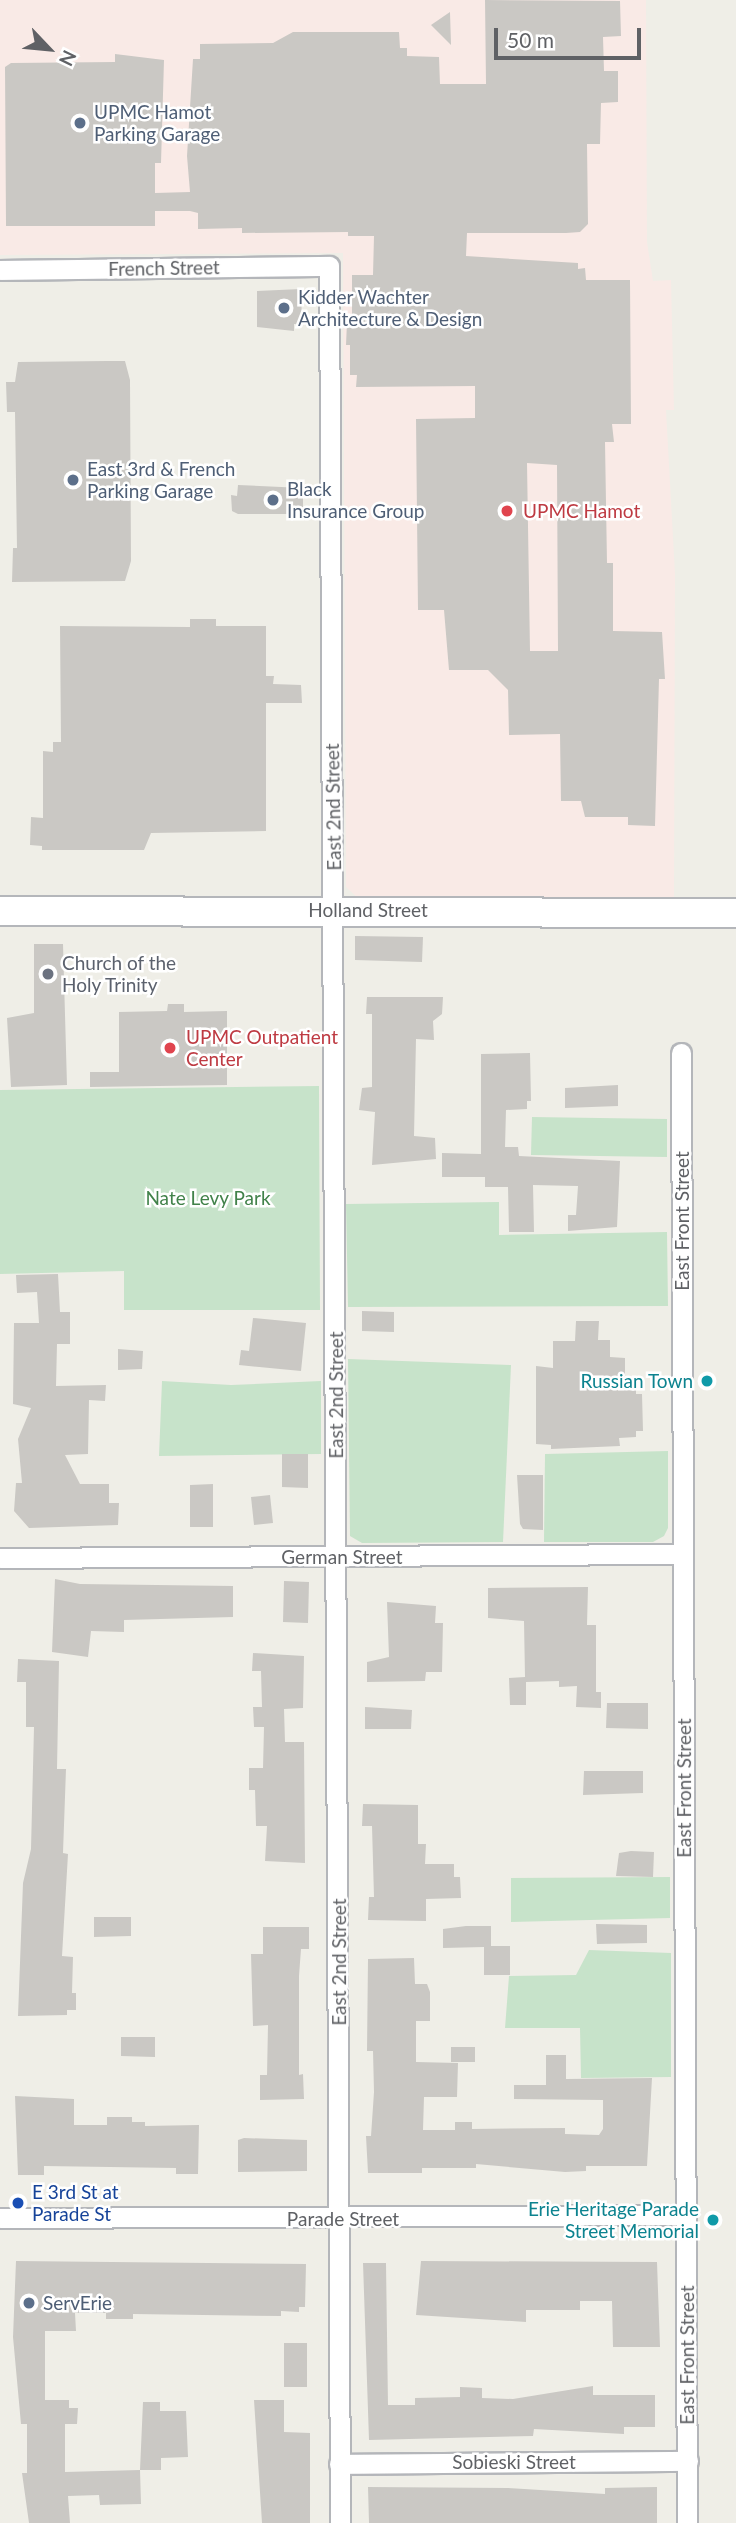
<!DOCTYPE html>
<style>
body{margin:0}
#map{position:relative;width:736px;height:2523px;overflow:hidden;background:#efeee7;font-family:Lato,sans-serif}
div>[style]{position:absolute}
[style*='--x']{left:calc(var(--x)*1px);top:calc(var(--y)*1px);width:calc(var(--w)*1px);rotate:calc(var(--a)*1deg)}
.medical>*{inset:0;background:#f9eae6}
.green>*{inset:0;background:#c7e3ca}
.building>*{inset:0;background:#cac8c4}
.roads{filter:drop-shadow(2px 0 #b4b6ba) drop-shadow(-2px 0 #b4b6ba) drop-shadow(0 2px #b4b6ba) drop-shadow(0 -2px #b4b6ba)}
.street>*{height:19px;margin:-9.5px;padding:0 9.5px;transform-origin:9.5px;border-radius:9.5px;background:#fff}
.secondary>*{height:28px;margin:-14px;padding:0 14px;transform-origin:14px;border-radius:14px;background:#fff}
.dots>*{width:19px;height:19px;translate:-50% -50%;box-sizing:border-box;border:4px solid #fff;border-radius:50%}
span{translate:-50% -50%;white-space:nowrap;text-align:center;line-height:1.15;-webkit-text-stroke:5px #fff;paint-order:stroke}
.service-label{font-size:19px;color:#4e5e75}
.left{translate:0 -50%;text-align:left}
.street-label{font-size:19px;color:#5f6165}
.health-label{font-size:19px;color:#be3a42}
.worship-label{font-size:19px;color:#5b616d}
.park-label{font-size:19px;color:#41824a}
.culture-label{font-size:19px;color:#0d838f}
.right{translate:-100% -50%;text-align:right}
.transit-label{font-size:19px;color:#164399}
.north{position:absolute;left:14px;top:14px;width:70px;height:70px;-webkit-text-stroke:5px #fff;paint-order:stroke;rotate:116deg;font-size:19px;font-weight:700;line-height:28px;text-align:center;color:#5f6165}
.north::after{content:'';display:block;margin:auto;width:24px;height:32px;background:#5f6165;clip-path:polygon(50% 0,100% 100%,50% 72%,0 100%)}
.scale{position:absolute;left:494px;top:28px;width:147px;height:32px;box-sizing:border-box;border:4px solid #5f6165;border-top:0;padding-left:9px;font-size:21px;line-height:24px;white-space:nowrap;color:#5f6165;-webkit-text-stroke:5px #fff;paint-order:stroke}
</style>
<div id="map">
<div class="medical">
<div style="clip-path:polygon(0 0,646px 0,647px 242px,653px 281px,671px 280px,674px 410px,666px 410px,675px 574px,674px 898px,359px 899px,346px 887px,343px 253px,0 255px)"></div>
</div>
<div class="green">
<div style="clip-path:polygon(319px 1086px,320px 1310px,124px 1310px,124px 1271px,0 1274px,0 1090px)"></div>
<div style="clip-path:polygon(532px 1117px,667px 1119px,667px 1157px,531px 1155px)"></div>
<div style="clip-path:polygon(499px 1202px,499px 1235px,667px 1232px,668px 1306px,348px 1307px,346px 1204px)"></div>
<div style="clip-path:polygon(348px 1359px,511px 1365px,503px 1542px,362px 1543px,350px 1536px)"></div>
<div style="clip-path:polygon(162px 1381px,231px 1385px,321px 1381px,321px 1454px,159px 1456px)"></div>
<div style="clip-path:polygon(668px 1451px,668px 1528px,664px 1536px,653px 1542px,544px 1542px,545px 1454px)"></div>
<div style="clip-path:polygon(670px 1877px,670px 1918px,511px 1922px,511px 1878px)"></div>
<div style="clip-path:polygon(589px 1950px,671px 1953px,671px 2077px,581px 2078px,580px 2028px,505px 2028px,509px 1976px,576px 1975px)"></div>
</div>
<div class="building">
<div style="clip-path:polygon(evenodd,485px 0,620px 1px,621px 36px,603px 37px,604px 71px,618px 71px,618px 102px,601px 103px,600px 144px,587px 144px,588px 224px,580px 232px,566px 233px,467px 233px,466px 256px,578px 263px,578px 269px,585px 268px,586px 280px,630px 280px,631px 424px,612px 424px,614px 442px,605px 442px,607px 563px,613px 563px,613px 631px,662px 632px,665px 679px,659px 679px,655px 826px,628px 825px,628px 817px,585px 817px,581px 801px,561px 801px,560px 734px,509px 735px,508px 690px,488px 670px,449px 670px,444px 610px,418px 610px,416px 419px,475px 418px,475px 386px,356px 387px,357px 375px,350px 375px,350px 345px,346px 345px,347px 322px,352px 322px,352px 275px,373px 275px,374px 236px,348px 236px,348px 232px,242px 233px,242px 228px,198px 229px,198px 213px,190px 211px,155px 211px,155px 226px,6px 226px,5px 67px,11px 63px,115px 62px,115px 54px,164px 60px,161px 163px,155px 163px,155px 193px,190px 192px,187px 156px,193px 59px,200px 59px,200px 44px,273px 43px,293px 32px,399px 32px,400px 48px,407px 48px,407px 56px,439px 57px,440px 84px,486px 84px,485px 0,527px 463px,557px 465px,558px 651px,530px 651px,527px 463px)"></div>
<div style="clip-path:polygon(450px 12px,451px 45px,431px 25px)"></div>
<div style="clip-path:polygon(301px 289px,302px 324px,294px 324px,294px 331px,257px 327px,257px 291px)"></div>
<div style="clip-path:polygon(107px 361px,125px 361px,130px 380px,131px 561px,125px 581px,12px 582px,13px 548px,17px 548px,15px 412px,7px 412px,6px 382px,15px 382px,18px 362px)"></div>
<div style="clip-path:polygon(238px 485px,303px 488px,303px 514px,238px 514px,232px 511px,231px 495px,237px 496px)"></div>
<div style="clip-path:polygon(190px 619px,216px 619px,216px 626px,266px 626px,266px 676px,274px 676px,273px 684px,301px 685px,302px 703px,266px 703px,266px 831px,151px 833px,144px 850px,42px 850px,42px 846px,30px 845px,31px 817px,43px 818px,43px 751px,53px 752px,53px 742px,61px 742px,60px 626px,190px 627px)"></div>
<div style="clip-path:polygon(355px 936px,423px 937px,422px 962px,355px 960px)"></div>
<div style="clip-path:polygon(34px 944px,63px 944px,67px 1085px,11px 1087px,7px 1018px,34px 1013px)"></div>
<div style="clip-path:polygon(367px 997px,443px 997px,442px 1014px,433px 1021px,434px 1040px,416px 1039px,414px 1136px,435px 1138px,436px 1159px,372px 1165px,375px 1112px,359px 1110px,362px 1088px,372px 1087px,372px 1014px,366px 1014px)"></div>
<div style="clip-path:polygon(168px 1004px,184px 1004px,184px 1012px,227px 1011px,227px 1085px,90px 1087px,90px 1072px,119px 1072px,119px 1012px,167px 1011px)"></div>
<div style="clip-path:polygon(530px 1053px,531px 1101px,527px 1101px,527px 1109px,506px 1110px,505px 1147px,518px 1147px,519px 1156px,620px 1161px,617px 1227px,568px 1231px,568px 1215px,576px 1215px,578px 1186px,533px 1185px,534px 1232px,509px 1232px,508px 1187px,485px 1187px,485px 1177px,442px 1177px,442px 1153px,481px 1154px,481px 1054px)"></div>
<div style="clip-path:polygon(618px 1085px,618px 1106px,565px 1108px,565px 1088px)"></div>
<div style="clip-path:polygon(58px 1274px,60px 1312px,70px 1312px,70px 1344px,57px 1344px,56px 1386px,106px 1385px,105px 1401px,89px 1400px,88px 1454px,65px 1455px,80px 1484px,109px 1484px,109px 1503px,119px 1503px,118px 1525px,29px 1528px,14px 1511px,16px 1483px,22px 1483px,18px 1439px,31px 1408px,13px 1404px,14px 1323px,39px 1323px,37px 1292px,17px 1293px,16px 1275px)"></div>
<div style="clip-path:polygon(362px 1311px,394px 1312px,394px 1332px,362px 1331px)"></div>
<div style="clip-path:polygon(253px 1318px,306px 1323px,301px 1371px,239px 1365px,241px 1350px,249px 1351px)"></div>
<div style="clip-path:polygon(576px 1321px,599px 1321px,598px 1340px,610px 1340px,610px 1357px,625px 1358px,625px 1388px,636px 1388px,636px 1394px,642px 1394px,643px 1431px,636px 1431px,636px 1437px,619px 1438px,620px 1446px,551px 1449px,551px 1445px,536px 1444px,536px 1366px,553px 1368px,553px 1341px,575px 1341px)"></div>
<div style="clip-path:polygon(118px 1349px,143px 1351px,142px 1369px,118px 1370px)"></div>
<div style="clip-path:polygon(282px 1454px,308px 1454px,308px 1488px,282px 1487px)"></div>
<div style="clip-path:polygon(517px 1475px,543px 1475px,543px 1530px,523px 1529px,520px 1524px)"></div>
<div style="clip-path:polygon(213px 1484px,213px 1527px,190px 1527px,190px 1485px)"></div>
<div style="clip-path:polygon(270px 1495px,273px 1523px,254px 1525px,251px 1497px)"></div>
<div style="clip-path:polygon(55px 1579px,80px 1584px,233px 1586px,233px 1617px,124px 1620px,124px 1632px,91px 1631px,88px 1657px,52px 1652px)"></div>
<div style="clip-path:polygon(284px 1581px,309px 1582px,308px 1623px,283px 1622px)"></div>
<div style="clip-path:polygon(588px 1587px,587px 1625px,596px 1625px,596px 1692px,601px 1692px,601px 1708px,576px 1707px,577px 1686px,559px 1687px,559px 1681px,526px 1682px,526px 1705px,510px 1705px,509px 1678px,525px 1677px,524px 1621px,488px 1618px,488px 1588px)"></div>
<div style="clip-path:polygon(387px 1602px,436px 1606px,435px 1623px,443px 1623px,442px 1672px,426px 1672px,425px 1681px,367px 1682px,367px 1662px,389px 1657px)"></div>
<div style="clip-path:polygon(253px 1653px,304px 1656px,303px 1708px,284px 1709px,285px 1742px,304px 1742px,305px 1863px,265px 1861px,267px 1826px,256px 1826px,255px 1790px,249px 1790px,249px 1768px,263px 1768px,264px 1727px,254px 1727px,253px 1707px,262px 1707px,261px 1671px,252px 1671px)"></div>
<div style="clip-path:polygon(18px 1659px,59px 1661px,57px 1769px,66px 1769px,63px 1853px,68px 1854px,62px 1956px,73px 1957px,72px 1993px,76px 1993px,76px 2010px,67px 2010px,67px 2015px,18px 2016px,23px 1883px,31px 1849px,34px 1727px,26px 1727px,26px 1682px,17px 1682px)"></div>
<div style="clip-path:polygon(607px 1703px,648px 1703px,648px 1729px,606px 1728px)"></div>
<div style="clip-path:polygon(365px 1707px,412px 1710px,411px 1729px,365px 1729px)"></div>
<div style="clip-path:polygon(584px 1771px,643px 1771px,643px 1793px,583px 1795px)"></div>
<div style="clip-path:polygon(363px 1804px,418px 1805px,418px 1844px,426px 1844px,425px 1864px,454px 1864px,454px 1877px,460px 1877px,461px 1898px,426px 1899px,426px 1921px,368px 1920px,369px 1897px,374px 1897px,372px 1826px,362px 1826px)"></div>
<div style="clip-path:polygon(631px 1851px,654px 1852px,653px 1877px,616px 1876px,619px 1853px)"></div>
<div style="clip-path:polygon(94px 1917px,131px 1917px,131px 1936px,94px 1937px)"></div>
<div style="clip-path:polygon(596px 1924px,647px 1925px,647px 1943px,597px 1944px)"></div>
<div style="clip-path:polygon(466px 1926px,491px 1926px,491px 1946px,510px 1946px,510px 1975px,484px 1975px,484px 1947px,443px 1948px,443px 1929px)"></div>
<div style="clip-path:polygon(263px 1927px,309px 1927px,309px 1949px,301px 1949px,299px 1976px,299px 2075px,303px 2074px,304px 2099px,260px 2100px,260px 2075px,267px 2075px,268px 2025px,253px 2026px,251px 1954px,263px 1954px)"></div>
<div style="clip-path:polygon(414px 1958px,415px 1984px,427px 1984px,430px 1992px,430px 2021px,416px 2021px,416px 2062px,458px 2063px,457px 2097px,424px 2097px,423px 2130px,455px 2130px,455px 2122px,472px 2122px,472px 2129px,565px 2128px,565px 2134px,599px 2135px,603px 2129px,603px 2100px,514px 2099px,514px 2085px,546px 2085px,546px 2055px,566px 2055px,566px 2079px,652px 2078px,647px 2166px,586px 2166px,586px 2171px,565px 2172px,476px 2164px,476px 2168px,422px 2168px,422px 2173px,368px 2173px,366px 2136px,371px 2136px,374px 2092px,373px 2051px,367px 2051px,368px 1959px)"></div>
<div style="clip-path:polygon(121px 2037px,155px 2037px,155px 2057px,121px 2056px)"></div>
<div style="clip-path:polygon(451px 2047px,475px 2047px,475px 2062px,451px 2062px)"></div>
<div style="clip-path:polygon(15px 2096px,74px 2099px,74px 2125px,107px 2125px,107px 2117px,132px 2117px,132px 2122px,145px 2122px,145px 2126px,199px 2125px,198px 2174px,176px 2174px,176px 2168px,44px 2166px,44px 2175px,18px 2175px)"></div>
<div style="clip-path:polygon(244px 2138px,307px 2140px,307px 2171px,238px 2172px,238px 2140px)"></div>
<div style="clip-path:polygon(16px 2261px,306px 2264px,305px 2307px,299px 2307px,299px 2312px,281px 2311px,281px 2316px,133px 2314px,133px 2319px,106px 2319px,106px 2313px,75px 2313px,76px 2331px,45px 2331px,45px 2400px,69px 2400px,69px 2408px,78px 2408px,77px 2424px,65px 2424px,65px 2472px,140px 2470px,141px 2504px,100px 2505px,99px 2495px,68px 2496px,70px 2523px,29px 2523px,22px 2473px,27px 2473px,27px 2424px,21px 2424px,13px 2337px)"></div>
<div style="clip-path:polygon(421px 2261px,657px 2262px,660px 2347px,613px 2347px,612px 2301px,580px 2301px,580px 2310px,526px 2310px,526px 2322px,416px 2315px)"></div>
<div style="clip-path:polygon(363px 2263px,386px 2263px,388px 2405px,415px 2405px,415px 2398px,460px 2397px,460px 2387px,482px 2388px,482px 2398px,513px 2399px,593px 2386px,593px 2395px,655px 2395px,655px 2427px,624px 2427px,624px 2434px,534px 2429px,533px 2436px,369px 2440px)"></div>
<div style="clip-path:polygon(284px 2343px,307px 2343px,307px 2387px,284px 2387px)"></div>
<div style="clip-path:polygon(254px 2400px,284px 2400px,284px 2432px,310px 2433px,310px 2523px,262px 2523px)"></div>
<div style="clip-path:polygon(143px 2402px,160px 2402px,160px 2411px,186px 2411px,188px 2457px,161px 2458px,161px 2470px,140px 2470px)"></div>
<div style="clip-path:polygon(368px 2487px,508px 2488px,605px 2494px,605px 2488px,657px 2487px,657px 2523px,369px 2523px)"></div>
</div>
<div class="roads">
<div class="street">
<div style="--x:0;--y:270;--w:329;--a:-0.7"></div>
<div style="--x:329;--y:266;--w:2257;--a:89.72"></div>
<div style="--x:681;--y:1053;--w:1470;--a:89.77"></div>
<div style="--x:0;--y:1558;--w:683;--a:-0.34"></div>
<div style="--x:0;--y:2218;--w:686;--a:-0.25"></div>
<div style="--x:339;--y:2464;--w:349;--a:-0.5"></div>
</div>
<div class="secondary">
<div style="--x:0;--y:911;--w:736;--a:0.16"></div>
</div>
</div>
<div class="dots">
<div style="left:80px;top:123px;background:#5c6f8a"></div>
<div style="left:284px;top:308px;background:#5c6f8a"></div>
<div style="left:73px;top:480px;background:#5c6f8a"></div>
<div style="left:273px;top:500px;background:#5c6f8a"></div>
<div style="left:507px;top:511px;background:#e0444e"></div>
<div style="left:48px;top:974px;background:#6b7280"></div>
<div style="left:170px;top:1048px;background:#e0444e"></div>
<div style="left:707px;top:1381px;background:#0f9aa8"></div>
<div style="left:18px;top:2203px;background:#1a4fb4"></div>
<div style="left:713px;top:2220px;background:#0f9aa8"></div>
<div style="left:29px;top:2303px;background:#5c6f8a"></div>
</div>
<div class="service-label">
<span class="left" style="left:94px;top:123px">UPMC Hamot<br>Parking Garage</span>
<span class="left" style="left:298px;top:308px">Kidder Wachter<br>Architecture &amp; Design</span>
<span class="left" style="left:87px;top:480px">East 3rd &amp; French<br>Parking Garage</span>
<span class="left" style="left:287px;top:500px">Black<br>Insurance Group</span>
<span class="left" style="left:43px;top:2303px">ServErie</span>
</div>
<div class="street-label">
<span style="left:164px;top:268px;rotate:-1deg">French Street</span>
<span style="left:333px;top:807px;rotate:-91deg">East 2nd Street</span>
<span style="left:368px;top:910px">Holland Street</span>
<span style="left:682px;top:1221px;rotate:-90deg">East Front Street</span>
<span style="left:336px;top:1395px;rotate:-90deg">East 2nd Street</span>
<span style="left:342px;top:1557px">German Street</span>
<span style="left:684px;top:1788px;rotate:-90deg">East Front Street</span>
<span style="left:339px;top:1962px;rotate:-90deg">East 2nd Street</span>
<span style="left:343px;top:2219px">Parade Street</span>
<span style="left:687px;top:2355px;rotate:-90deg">East Front Street</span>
<span style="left:514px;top:2462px">Sobieski Street</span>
</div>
<div class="health-label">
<span class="left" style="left:523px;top:511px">UPMC Hamot</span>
<span class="left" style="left:186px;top:1048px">UPMC Outpatient<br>Center</span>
</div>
<div class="worship-label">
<span class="left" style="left:62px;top:974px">Church of the<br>Holy Trinity</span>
</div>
<div class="park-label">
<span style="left:208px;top:1198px">Nate Levy Park</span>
</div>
<div class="culture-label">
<span class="right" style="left:693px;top:1381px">Russian Town</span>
<span class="right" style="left:699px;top:2220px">Erie Heritage Parade<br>Street Memorial</span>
</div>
<div class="transit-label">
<span class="left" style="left:32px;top:2203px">E 3rd St at<br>Parade St</span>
</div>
<div class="north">N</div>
<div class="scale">50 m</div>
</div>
